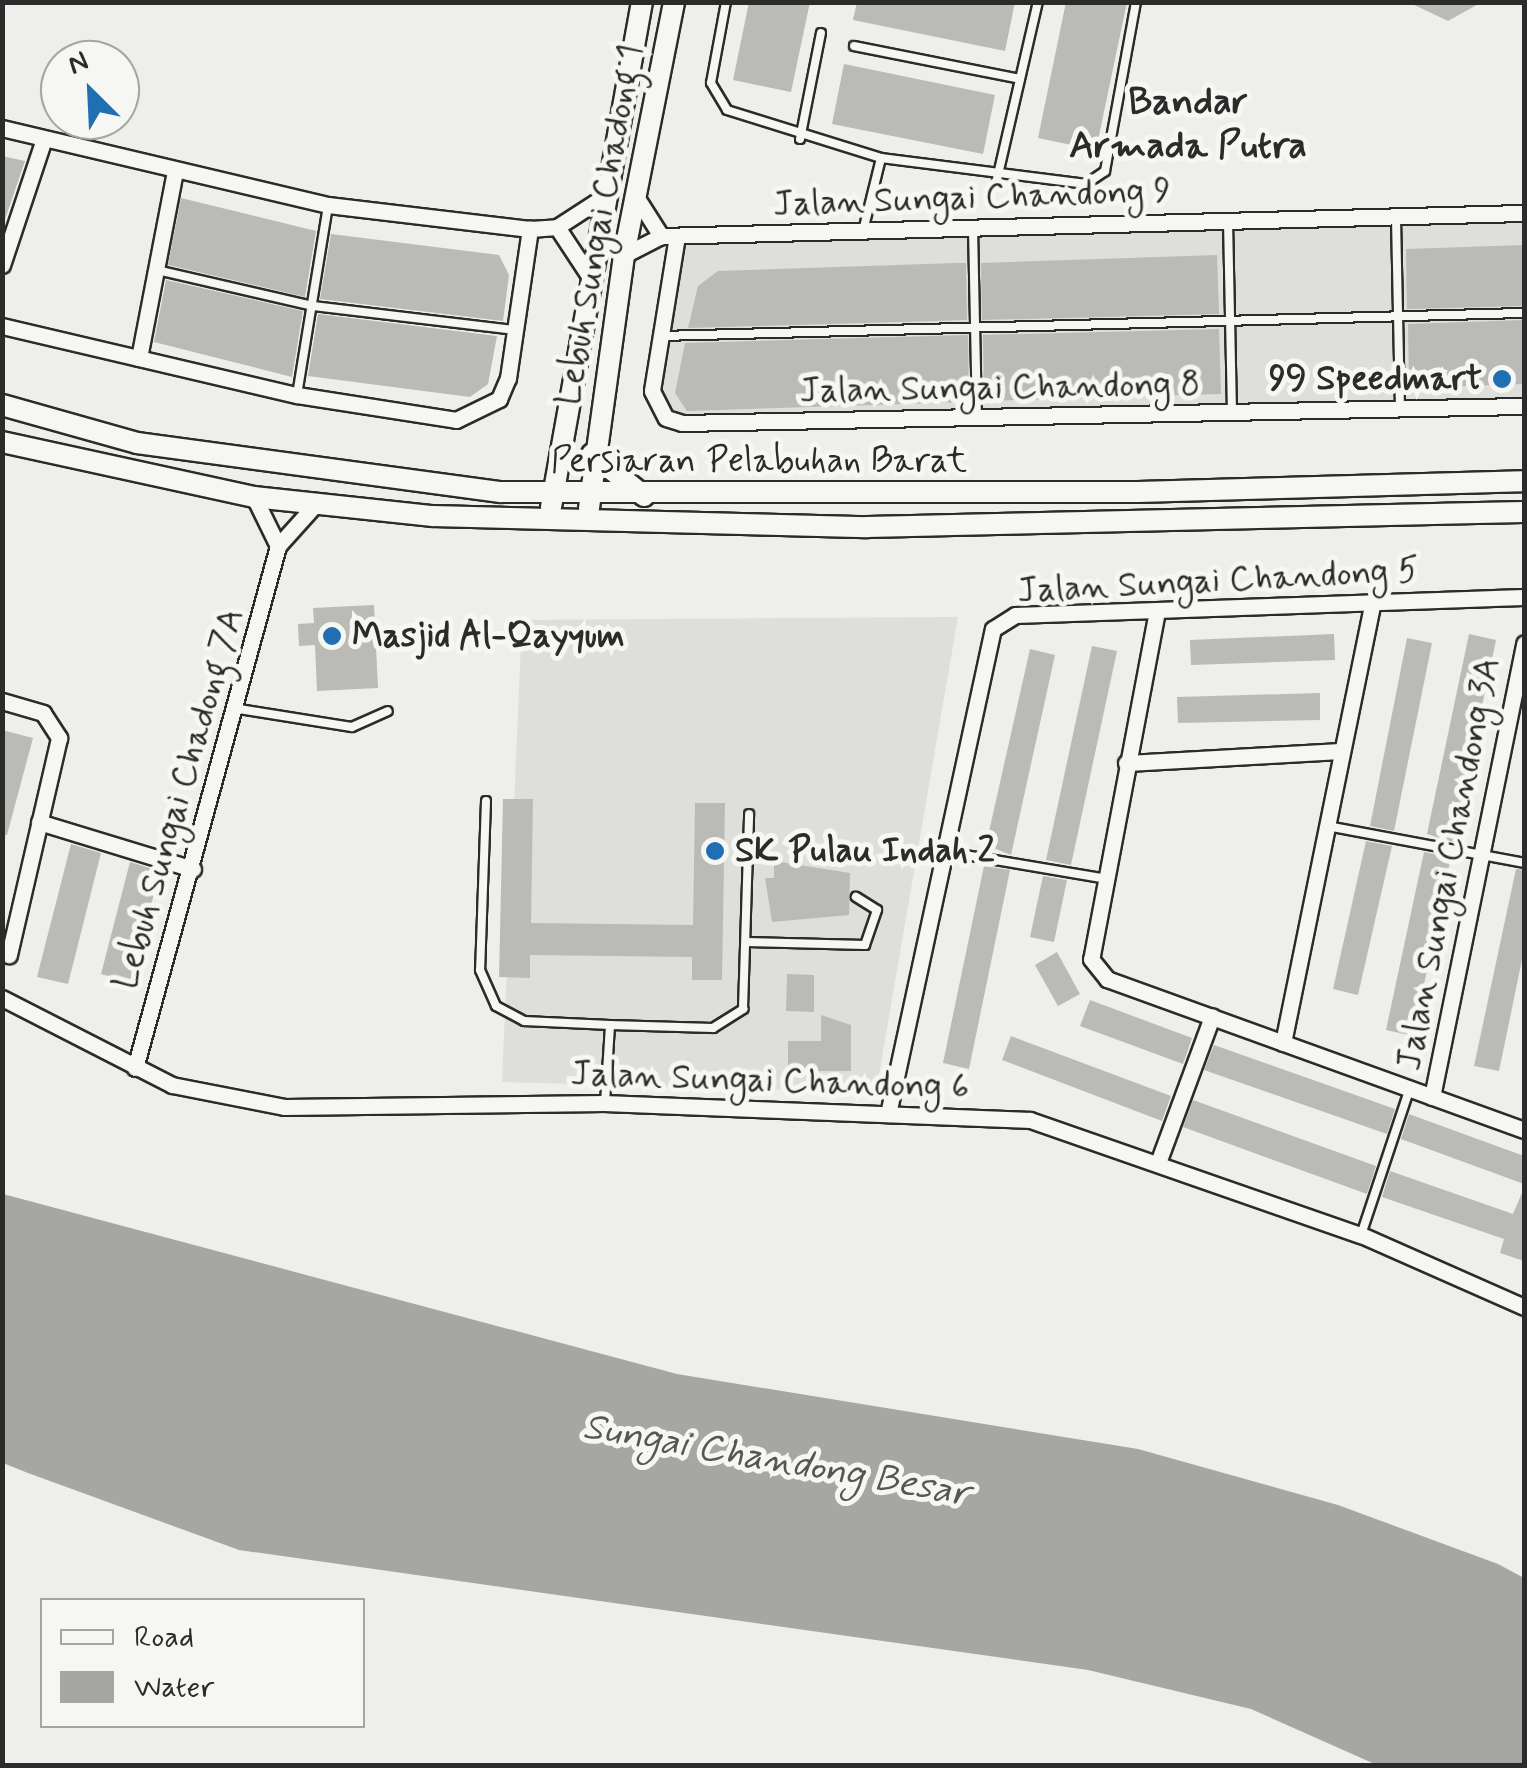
<!DOCTYPE html>
<style>
body{margin:0}
#map{position:relative;width:1527px;height:1768px;overflow:hidden;background:#eeeeea;font-family:Mynerve,sans-serif}
div>[style]{position:absolute}
[style*='--x']{left:calc(var(--x)*1px);top:calc(var(--y)*1px);width:calc(var(--w)*1px);rotate:calc(var(--a)*1deg)}
.built>*{inset:0;background:#dededb}
.water>*{inset:0;background:#a6a6a3}
.building>*{inset:0;background:#babab7}
.roads{filter:drop-shadow(2px 0 #2b2b2b) drop-shadow(-2px 0 #2b2b2b) drop-shadow(0 2px #2b2b2b) drop-shadow(0 -2px #2b2b2b)}
.service>*{height:8px;margin:-4px;padding:0 4px;transform-origin:4px;border-radius:4px;background:#f6f6f2}
.minor>*{height:15px;margin:-7.5px;padding:0 7.5px;transform-origin:7.5px;border-radius:7.5px;background:#f6f6f2}
.tertiary>*{height:20px;margin:-10px;padding:0 10px;transform-origin:10px;border-radius:10px;background:#f6f6f2}
.dots>*{width:28px;height:28px;translate:-50% -50%;box-sizing:border-box;border:5px solid #f6f6f2;border-radius:50%}
span{translate:-50% -50%;white-space:nowrap;text-align:center;line-height:1.15;-webkit-text-stroke:10px #f6f6f2;paint-order:stroke}
.street-label{font-size:35px;color:#2b2b2b}
.poi-label{font-size:35px;color:#2b2b2b;font-weight:700}
.right{translate:-100% -50%;text-align:right}
.left{translate:0 -50%;text-align:left}
.neighbourhood-label{font-size:38px;color:#2b2b2b;font-weight:700}
.water-label{font-size:38px;color:#565655;font-style:italic}
.frame{position:absolute;inset:0;border:5px solid #2b2b2b;pointer-events:none}
.legend{position:absolute;left:40px;top:1598px;width:325px;height:130px;box-sizing:border-box;background:#f6f6f2;border:2px solid #a5a5a2;margin:0;padding:12px 18px;list-style:none;font-size:30px;color:#2b2b2b}
.legend li{display:flex;align-items:center;gap:20px;height:50px}
.legend b{width:50px;border:2px solid #a5a5a2}
.north{position:absolute;left:40px;top:40px;width:100px;height:100px;box-sizing:border-box;background:#f6f6f2;border:2px solid #a5a5a2;border-radius:50%;rotate:336deg;font-size:28px;font-weight:700;line-height:40px;text-align:center;color:#2b2b2b}
.north::after{content:'';display:block;margin:auto;width:35px;height:45px;background:#1f6fb2;clip-path:polygon(50% 0,100% 100%,50% 72%,0 100%)}
</style>
<div id="map">
<div class="built">
<div style="clip-path:polygon(1524px 220px,1524px 398px,685px 416px,670px 412px,659px 390px,682px 243px)"></div>
<div style="clip-path:polygon(958px 617px,876px 1092px,502px 1082px,522px 620px)"></div>
</div>
<div class="water">
<div style="clip-path:polygon(3px 1194px,677px 1374px,1138px 1449px,1338px 1505px,1498px 1564px,1524px 1578px,1524px 1765px,1377px 1765px,1251px 1709px,1088px 1670px,239px 1550px,28px 1473px,3px 1463px)"></div>
</div>
<div class="building">
<div style="clip-path:polygon(749px 2px,810px 2px,791px 92px,733px 80px)"></div>
<div style="clip-path:polygon(857px 2px,1015px 2px,1005px 51px,853px 20px)"></div>
<div style="clip-path:polygon(1066px 2px,1127px 2px,1096px 150px,1038px 138px)"></div>
<div style="clip-path:polygon(1408px 2px,1482px 2px,1448px 21px)"></div>
<div style="clip-path:polygon(844px 64px,995px 95px,983px 154px,832px 124px)"></div>
<div style="clip-path:polygon(2px 156px,25px 161px,2px 228px)"></div>
<div style="clip-path:polygon(181px 198px,316px 231px,305px 297px,168px 265px)"></div>
<div style="clip-path:polygon(331px 234px,499px 255px,509px 275px,503px 321px,320px 299px)"></div>
<div style="clip-path:polygon(1524px 245px,1524px 306px,1407px 309px,1406px 249px)"></div>
<div style="clip-path:polygon(1217px 255px,1219px 314px,982px 320px,981px 263px)"></div>
<div style="clip-path:polygon(956px 263px,966px 263px,967px 320px,688px 328px,698px 286px,718px 271px)"></div>
<div style="clip-path:polygon(166px 280px,303px 311px,292px 377px,154px 342px)"></div>
<div style="clip-path:polygon(318px 314px,497px 336px,488px 384px,470px 397px,308px 376px)"></div>
<div style="clip-path:polygon(1524px 320px,1524px 384px,1409px 388px,1408px 324px)"></div>
<div style="clip-path:polygon(1219px 329px,1221px 394px,984px 401px,983px 335px)"></div>
<div style="clip-path:polygon(968px 335px,969px 402px,687px 411px,675px 393px,685px 343px)"></div>
<div style="clip-path:polygon(374px 605px,378px 688px,317px 691px,315px 645px,299px 646px,298px 624px,314px 623px,313px 608px)"></div>
<div style="clip-path:polygon(1334px 634px,1335px 660px,1191px 665px,1190px 640px)"></div>
<div style="clip-path:polygon(1469px 634px,1496px 640px,1453px 842px,1427px 834px)"></div>
<div style="clip-path:polygon(1407px 638px,1432px 643px,1394px 831px,1370px 826px)"></div>
<div style="clip-path:polygon(1092px 646px,1117px 651px,1071px 865px,1046px 860px)"></div>
<div style="clip-path:polygon(1030px 649px,1055px 655px,1011px 855px,986px 845px)"></div>
<div style="clip-path:polygon(1320px 693px,1320px 720px,1178px 723px,1177px 697px)"></div>
<div style="clip-path:polygon(2px 730px,33px 738px,7px 835px,2px 834px)"></div>
<div style="clip-path:polygon(503px 799px,533px 799px,531px 923px,693px 925px,695px 803px,725px 803px,722px 980px,692px 980px,692px 957px,530px 955px,530px 978px,499px 977px)"></div>
<div style="clip-path:polygon(1366px 841px,1392px 846px,1358px 995px,1333px 989px)"></div>
<div style="clip-path:polygon(71px 844px,101px 853px,68px 984px,37px 977px)"></div>
<div style="clip-path:polygon(1424px 852px,1451px 857px,1413px 1036px,1386px 1030px)"></div>
<div style="clip-path:polygon(774px 861px,850px 873px,849px 915px,772px 922px,765px 878px,774px 878px)"></div>
<div style="clip-path:polygon(130px 862px,160px 871px,131px 982px,101px 974px)"></div>
<div style="clip-path:polygon(984px 866px,1010px 870px,969px 1069px,943px 1063px)"></div>
<div style="clip-path:polygon(1516px 869px,1524px 870px,1524px 950px,1499px 1071px,1474px 1066px)"></div>
<div style="clip-path:polygon(1043px 876px,1067px 880px,1054px 942px,1030px 937px)"></div>
<div style="clip-path:polygon(1057px 952px,1080px 994px,1058px 1006px,1035px 965px)"></div>
<div style="clip-path:polygon(787px 974px,814px 975px,814px 1012px,786px 1011px)"></div>
<div style="clip-path:polygon(1090px 1000px,1192px 1038px,1183px 1064px,1080px 1026px)"></div>
<div style="clip-path:polygon(821px 1015px,851px 1025px,851px 1071px,788px 1071px,788px 1041px,821px 1041px)"></div>
<div style="clip-path:polygon(1011px 1036px,1171px 1096px,1162px 1121px,1002px 1060px)"></div>
<div style="clip-path:polygon(1214px 1045px,1395px 1109px,1387px 1134px,1204px 1070px)"></div>
<div style="clip-path:polygon(1193px 1100px,1376px 1166px,1367px 1194px,1183px 1127px)"></div>
<div style="clip-path:polygon(1409px 1114px,1524px 1156px,1524px 1184px,1401px 1139px)"></div>
<div style="clip-path:polygon(1390px 1171px,1513px 1214px,1524px 1188px,1524px 1261px,1500px 1253px,1504px 1239px,1382px 1197px)"></div>
</div>
<div class="roads">
<div class="service">
<div style="--x:726;--y:2;--w:82;--a:100.5"></div>
<div style="--x:711;--y:83;--w:31;--a:59"></div>
<div style="--x:727;--y:110;--w:161;--a:17.3"></div>
<div style="--x:881;--y:158;--w:207;--a:7.2"></div>
<div style="--x:1086;--y:184;--w:23;--a:-34"></div>
<div style="--x:1105;--y:171;--w:172;--a:-79.6"></div>
<div style="--x:854;--y:46;--w:169;--a:11.2"></div>
<div style="--x:800;--y:139;--w:108;--a:-78.8"></div>
<div style="--x:997;--y:179;--w:182;--a:-77"></div>
<div style="--x:1396;--y:218;--w:190;--a:88.8"></div>
<div style="--x:1228;--y:221;--w:191;--a:88.8"></div>
<div style="--x:973;--y:228;--w:190;--a:88.8"></div>
<div style="--x:863;--y:231;--w:75;--a:-76.1"></div>
<div style="--x:157;--y:270;--w:160;--a:13"></div>
<div style="--x:313;--y:306;--w:202;--a:6.8"></div>
<div style="--x:661;--y:336;--w:863;--a:-1.53"></div>
<div style="--x:297;--y:395;--w:193;--a:-80.7"></div>
<div style="--x:239;--y:709;--w:114;--a:9.1"></div>
<div style="--x:352;--y:727;--w:39;--a:-24"></div>
<div style="--x:486;--y:801;--w:169;--a:92"></div>
<div style="--x:480;--y:970;--w:39;--a:66"></div>
<div style="--x:496;--y:1006;--w:32;--a:28"></div>
<div style="--x:524;--y:1021;--w:86;--a:2.7"></div>
<div style="--x:1327;--y:826;--w:200;--a:10.6"></div>
<div style="--x:948;--y:852;--w:156;--a:9.6"></div>
<div style="--x:747;--y:942;--w:118;--a:1.5"></div>
<div style="--x:865;--y:945;--w:37;--a:-71"></div>
<div style="--x:877;--y:910;--w:25;--a:-148"></div>
<div style="--x:605;--y:1103;--w:78;--a:-86.3"></div>
<div style="--x:610;--y:1025;--w:103;--a:1.7"></div>
<div style="--x:713;--y:1028;--w:36;--a:-32"></div>
<div style="--x:743;--y:1009;--w:195;--a:-88.2"></div>
<div style="--x:1361;--y:1235;--w:152;--a:-71.6"></div>
</div>
<div class="minor">
<div style="--x:2;--y:128;--w:335;--a:13.3"></div>
<div style="--x:328;--y:205;--w:203;--a:6.8"></div>
<div style="--x:530;--y:229;--w:27;--a:-4"></div>
<div style="--x:557;--y:227;--w:57;--a:-32.9"></div>
<div style="--x:635;--y:195;--w:49;--a:57.6"></div>
<div style="--x:557;--y:227;--w:56;--a:56.6"></div>
<div style="--x:677;--y:236;--w:157;--a:99.2"></div>
<div style="--x:652;--y:391;--w:30;--a:63"></div>
<div style="--x:666;--y:418;--w:17;--a:17"></div>
<div style="--x:682;--y:423;--w:842;--a:-1.16"></div>
<div style="--x:624;--y:255;--w:42;--a:-27.2"></div>
<div style="--x:661;--y:236;--w:863;--a:-1.53"></div>
<div style="--x:2;--y:265;--w:130;--a:-71.6"></div>
<div style="--x:2;--y:326;--w:303;--a:13.2"></div>
<div style="--x:297;--y:395;--w:161;--a:8.9"></div>
<div style="--x:456;--y:420;--w:48;--a:-26"></div>
<div style="--x:499;--y:399;--w:23;--a:-67"></div>
<div style="--x:508;--y:378;--w:151;--a:-81.6"></div>
<div style="--x:139;--y:358;--w:185;--a:-79.1"></div>
<div style="--x:254;--y:497;--w:55;--a:63.9"></div>
<div style="--x:1157;--y:611;--w:354;--a:100.7"></div>
<div style="--x:1091;--y:959;--w:26;--a:51"></div>
<div style="--x:1107;--y:979;--w:443;--a:19.9"></div>
<div style="--x:2;--y:701;--w:43;--a:16.3"></div>
<div style="--x:43;--y:713;--w:30;--a:57"></div>
<div style="--x:59;--y:738;--w:223;--a:103"></div>
<div style="--x:1126;--y:763;--w:216;--a:-3.2"></div>
<div style="--x:39;--y:822;--w:161;--a:17"></div>
<div style="--x:2;--y:998;--w:191;--a:27.1"></div>
<div style="--x:172;--y:1085;--w:114;--a:11.1"></div>
<div style="--x:284;--y:1107;--w:321;--a:-0.7"></div>
<div style="--x:605;--y:1103;--w:425;--a:2.3"></div>
<div style="--x:1030;--y:1120;--w:350;--a:19.2"></div>
<div style="--x:1361;--y:1235;--w:178;--a:23.8"></div>
<div style="--x:1283;--y:1043;--w:450;--a:-78.5"></div>
<div style="--x:135;--y:1068;--w:541;--a:-74.68"></div>
<div style="--x:278;--y:546;--w:52;--a:-48.1"></div>
<div style="--x:1432;--y:1097;--w:463;--a:-78.5"></div>
<div style="--x:888;--y:1114;--w:496;--a:-77.8"></div>
<div style="--x:993;--y:629;--w:26;--a:-32"></div>
<div style="--x:1015;--y:615;--w:509;--a:-2.03"></div>
<div style="--x:1159;--y:1160;--w:153;--a:-69.7"></div>
</div>
<div class="tertiary">
<div style="--x:2;--y:405;--w:140;--a:15.7"></div>
<div style="--x:137;--y:443;--w:367;--a:7.7"></div>
<div style="--x:501;--y:492;--w:637;--a:0"></div>
<div style="--x:1138;--y:492;--w:386;--a:-1.6"></div>
<div style="--x:2;--y:442;--w:258;--a:12.3"></div>
<div style="--x:254;--y:497;--w:180;--a:6.1"></div>
<div style="--x:433;--y:516;--w:434;--a:1.5"></div>
<div style="--x:867;--y:527;--w:657;--a:-1.31"></div>
<div style="--x:592;--y:454;--w:67;--a:38.9"></div>
<div style="--x:551;--y:507;--w:513;--a:-79.79"></div>
<div style="--x:589;--y:508;--w:255;--a:-82.1"></div>
<div style="--x:624;--y:255;--w:258;--a:-78.8"></div>
</div>
</div>
<div class="dots">
<div style="left:1502px;top:379px;background:#1f6fb2"></div>
<div style="left:332px;top:636px;background:#1f6fb2"></div>
<div style="left:715px;top:851px;background:#1f6fb2"></div>
</div>
<div class="street-label">
<span style="left:972px;top:198px;rotate:-2deg">Jalan Sungai Chandong 9</span>
<span style="left:600px;top:225px;rotate:-80deg">Lebuh Sungai Chadong 1</span>
<span style="left:1000px;top:388px;rotate:-1deg">Jalan Sungai Chandong 8</span>
<span style="left:759px;top:461px">Persiaran Pelabuhan Barat</span>
<span style="left:1218px;top:581px;rotate:-3deg">Jalan Sungai Chandong 5</span>
<span style="left:179px;top:799px;rotate:-74deg">Lebuh Sungai Chadong 7A</span>
<span style="left:1449px;top:864px;rotate:-79deg">Jalan Sungai Chandong 3A</span>
<span style="left:770px;top:1081px;rotate:2deg">Jalan Sungai Chandong 6</span>
</div>
<div class="poi-label">
<span class="right" style="left:1482px;top:379px">99 Speedmart</span>
<span class="left" style="left:352px;top:636px">Masjid Al-Qayyum</span>
<span class="left" style="left:735px;top:851px">SK Pulau Indah 2</span>
</div>
<div class="neighbourhood-label">
<span style="left:1188px;top:125px">Bandar<br>Armada Putra</span>
</div>
<div class="water-label">
<span style="left:776px;top:1461px;rotate:10deg">Sungai Chandong Besar</span>
</div>
<div class="frame"></div>
<ul class="legend">
<li><b style="height:12px;background:#f6f6f2"></b>Road</li>
<li><b style="height:28px;background:#a6a6a3"></b>Water</li>
</ul>
<div class="north">N</div>
</div>
